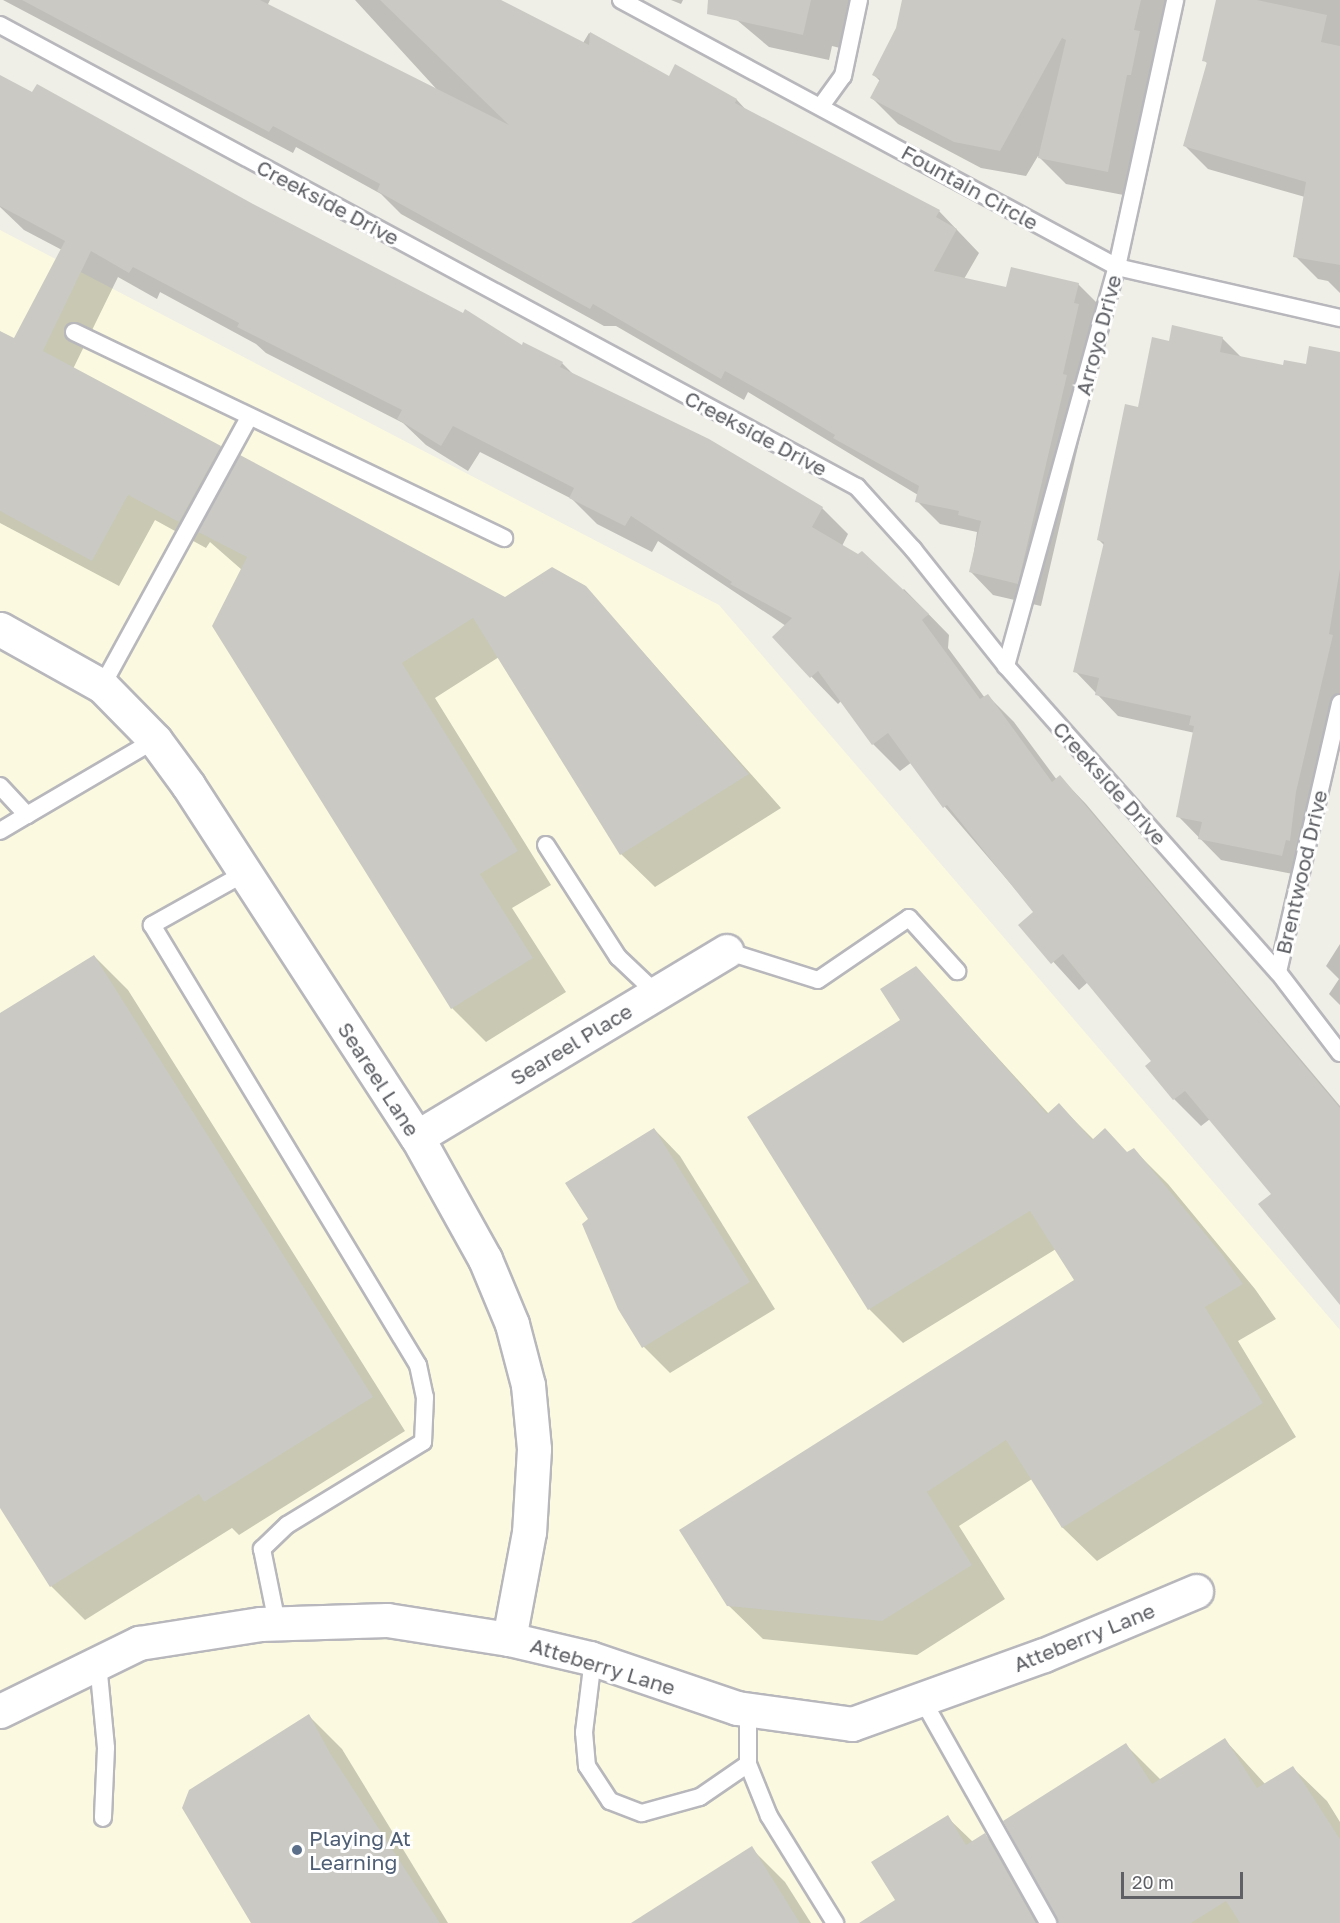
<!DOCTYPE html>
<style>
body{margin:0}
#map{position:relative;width:1340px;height:1923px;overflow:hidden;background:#efeee7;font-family:"Golos Text",sans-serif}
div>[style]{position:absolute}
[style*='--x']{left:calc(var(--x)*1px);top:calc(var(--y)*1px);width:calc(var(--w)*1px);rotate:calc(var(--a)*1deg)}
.commercial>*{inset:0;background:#fbfae0}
.shadow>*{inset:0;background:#0003}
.building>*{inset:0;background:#cac9c3}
.roads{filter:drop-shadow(2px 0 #b7b7bc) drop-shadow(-2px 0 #b7b7bc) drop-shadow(0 2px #b7b7bc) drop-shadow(0 -2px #b7b7bc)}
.lane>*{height:16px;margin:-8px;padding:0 8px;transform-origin:8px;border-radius:8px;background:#fff}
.street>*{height:33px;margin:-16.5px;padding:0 16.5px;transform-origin:16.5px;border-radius:16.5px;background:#fff}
.dots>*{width:16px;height:16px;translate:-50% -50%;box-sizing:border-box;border:3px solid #fff;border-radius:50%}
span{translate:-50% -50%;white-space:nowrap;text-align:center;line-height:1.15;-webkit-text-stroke:6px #fff;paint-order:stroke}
.street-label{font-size:21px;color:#5e6065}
.service-label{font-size:21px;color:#4e5e75}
.left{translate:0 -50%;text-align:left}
.scale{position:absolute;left:1121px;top:1872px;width:122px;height:27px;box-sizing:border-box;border:3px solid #5e6065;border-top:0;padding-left:8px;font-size:18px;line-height:21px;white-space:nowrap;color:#5e6065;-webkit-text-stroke:4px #fff;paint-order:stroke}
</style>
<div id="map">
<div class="commercial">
<div style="clip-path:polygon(0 230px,719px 605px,1340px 1330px,1340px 1923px,0 1923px)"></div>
</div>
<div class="shadow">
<div style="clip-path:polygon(3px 0,270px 0,267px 6px,441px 94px,355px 0,499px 0,583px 43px,589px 33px,670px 78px,676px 66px,737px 100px,747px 111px,939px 211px,979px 253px,964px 279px,1007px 289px,1078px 284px,1101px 307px,1086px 395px,1089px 399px,1041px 606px,993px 595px,971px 572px,977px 532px,940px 524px,917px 501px,918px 495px,748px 392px,744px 400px,616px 326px,604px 326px,401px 214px,381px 194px,296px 147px,293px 153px)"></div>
<div style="clip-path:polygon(671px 0,683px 0,681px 4px)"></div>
<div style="clip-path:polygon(713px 0,851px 0,840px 48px,832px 46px,829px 60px,769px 47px)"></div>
<div style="clip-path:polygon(904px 0,1176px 0,1134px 197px,1066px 184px,1038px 156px,1026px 176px,981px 168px,898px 124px,872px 98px,880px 81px,874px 75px,898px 29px)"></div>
<div style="clip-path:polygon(1218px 0,1340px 0,1340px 293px,1328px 281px,1318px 279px,1295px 256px,1305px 197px,1208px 169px,1185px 146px,1208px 64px,1204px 60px)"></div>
<div style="clip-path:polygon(0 76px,523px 347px,562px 363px,575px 376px,822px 508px,848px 534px,842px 546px,900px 592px,904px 589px,949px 635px,948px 648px,985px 698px,988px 696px,1014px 722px,1057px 780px,1060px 777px,1086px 804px,1340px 1106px,1340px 1303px,1273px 1195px,1210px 1119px,1201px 1126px,1174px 1099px,1147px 1066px,1153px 1061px,1088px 982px,1079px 990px,1020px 925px,1035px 912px,945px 807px,912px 762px,900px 771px,873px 744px,841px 701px,838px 704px,774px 638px,786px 626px,658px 541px,652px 552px,597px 524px,572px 499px,480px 452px,468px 471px,426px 445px,403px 423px,266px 353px,256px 344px,160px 292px,157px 299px,118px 277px,73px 369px,221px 447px,237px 464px,505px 599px,585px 587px,781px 808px,655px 887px,621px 854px,499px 657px,435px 698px,551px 885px,512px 908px,566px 992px,486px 1042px,452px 1008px,242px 570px,210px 542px,206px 548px,155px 520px,119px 586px,0 523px,0 332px,15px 340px,62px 250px,24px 230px,0 207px)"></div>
<div style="clip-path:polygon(1222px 338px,1242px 358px,1284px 367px,1307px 366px,1340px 354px,1340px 716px,1303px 876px,1221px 860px,1178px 816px,1195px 733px,1118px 716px,1075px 671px,1105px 546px,1099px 540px,1139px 409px,1170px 343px)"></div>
<div style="clip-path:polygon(1340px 944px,1340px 1005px,1329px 994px,1339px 979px,1326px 966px)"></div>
<div style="clip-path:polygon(94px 956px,128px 990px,405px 1431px,239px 1535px,232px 1528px,85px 1620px,51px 1586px,0 1506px,0 1015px)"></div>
<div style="clip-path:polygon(916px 968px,1049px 1114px,1059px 1105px,1094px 1140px,1128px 1153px,1134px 1150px,1168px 1184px,1255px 1289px,1276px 1319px,1238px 1341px,1296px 1437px,1097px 1561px,1063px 1528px,1032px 1479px,959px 1526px,1005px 1599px,917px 1655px,763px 1639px,728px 1605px,1076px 1280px,1056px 1249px,903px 1343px,869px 1309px,749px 1117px,902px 1021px)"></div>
<div style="clip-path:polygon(654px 1129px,680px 1156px,775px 1309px,670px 1373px,644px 1347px,619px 1309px,590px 1219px)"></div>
<div style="clip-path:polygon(309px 1716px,342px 1749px,448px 1923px,256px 1923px)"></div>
<div style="clip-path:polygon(1225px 1740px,1266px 1785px,1293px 1768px,1327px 1801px,1340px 1822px,1340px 1923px,1059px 1923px,1126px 1745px,1161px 1780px)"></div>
<div style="clip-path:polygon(947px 1817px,973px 1842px,985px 1835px,1019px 1868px,1049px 1923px,862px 1923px,897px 1901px)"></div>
<div style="clip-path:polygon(751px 1848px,785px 1882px,811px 1923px,634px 1923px)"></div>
</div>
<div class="building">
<div style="clip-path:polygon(22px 0,260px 0,509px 125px,380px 0,501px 0,589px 45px,590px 32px,669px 76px,675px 64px,737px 99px,735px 103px,940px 210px,936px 217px,957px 229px,934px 271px,1006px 287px,1011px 267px,1079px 283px,1074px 303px,1079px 304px,1063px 374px,1067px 375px,1018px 584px,969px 572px,981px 521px,958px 515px,959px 511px,915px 502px,919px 486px,833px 438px,835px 435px,784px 404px,725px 371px,721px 379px,593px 304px,590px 309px,377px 191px,380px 184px,273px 126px,269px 132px)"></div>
<div style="clip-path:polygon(708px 0,811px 0,803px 35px,707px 14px)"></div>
<div style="clip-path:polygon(902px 0,1141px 0,1134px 30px,1140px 31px,1131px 75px,1127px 75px,1108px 172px,1038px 158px,1066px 40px,1062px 38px,1000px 151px,954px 142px,870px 98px,880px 79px,872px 75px,896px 28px)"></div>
<div style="clip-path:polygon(1216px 0,1257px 0,1327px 15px,1321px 42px,1340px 46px,1340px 265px,1293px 257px,1306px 182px,1183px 146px,1207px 62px,1202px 61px)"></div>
<div style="clip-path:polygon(0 75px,32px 92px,37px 84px,253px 204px,463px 313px,465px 309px,522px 345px,523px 342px,563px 362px,560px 367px,709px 439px,823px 507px,812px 527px,858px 554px,862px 551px,929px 614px,922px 620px,980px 699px,988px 694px,1052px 782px,1060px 775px,1340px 1108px,1340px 1305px,1258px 1204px,1271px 1194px,1185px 1091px,1173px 1100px,1145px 1066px,1151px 1061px,1063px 954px,1051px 964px,1018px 925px,1033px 912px,947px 805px,943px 808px,888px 733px,872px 745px,818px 671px,810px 678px,772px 637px,792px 618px,730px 584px,732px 582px,631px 516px,625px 526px,569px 498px,574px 488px,453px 426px,441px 446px,397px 419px,402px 410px,237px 327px,239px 323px,133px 267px,129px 273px,91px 251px,43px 351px,221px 446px,179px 522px,128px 495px,92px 561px,0 511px,0 331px,14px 338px,65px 241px,0 206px)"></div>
<div style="clip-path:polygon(1172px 325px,1223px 337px,1220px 352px,1283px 365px,1284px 360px,1306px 364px,1309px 346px,1340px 352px,1340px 569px,1329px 634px,1333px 635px,1296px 792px,1290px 841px,1286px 840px,1282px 856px,1198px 839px,1202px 822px,1176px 817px,1194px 726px,1189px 725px,1191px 716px,1095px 695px,1099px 678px,1073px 672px,1104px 542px,1097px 540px,1125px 404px,1138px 407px,1152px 337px,1169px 341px)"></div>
<div style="clip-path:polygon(240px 455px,505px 597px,552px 567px,586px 586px,749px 774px,620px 855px,473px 618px,402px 663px,518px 851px,480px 874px,533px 958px,451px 1009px,212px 626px,247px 557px,198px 532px)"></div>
<div style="clip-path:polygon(94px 955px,373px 1397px,204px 1502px,199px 1494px,50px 1587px,0 1508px,0 1013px)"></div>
<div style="clip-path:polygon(916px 966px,1047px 1114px,1059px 1103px,1092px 1140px,1105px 1128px,1127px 1152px,1134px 1148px,1222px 1254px,1243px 1284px,1205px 1307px,1263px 1403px,1062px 1528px,1006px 1440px,927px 1492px,972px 1565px,882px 1621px,727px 1606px,679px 1530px,1074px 1280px,1030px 1211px,868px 1310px,747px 1117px,900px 1020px,880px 989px)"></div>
<div style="clip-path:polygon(654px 1128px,750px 1282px,642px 1348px,618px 1309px,582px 1224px,588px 1219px,565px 1183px)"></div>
<div style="clip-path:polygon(309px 1714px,330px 1753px,440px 1923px,251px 1923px,182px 1808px,189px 1790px)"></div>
<div style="clip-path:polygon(1225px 1738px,1257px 1788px,1293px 1766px,1340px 1839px,1340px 1923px,1240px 1923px,1226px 1901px,1191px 1923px,1058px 1923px,1003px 1821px,1126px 1743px,1152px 1784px)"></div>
<div style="clip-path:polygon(948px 1815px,966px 1845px,985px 1833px,1036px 1923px,859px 1923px,895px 1900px,871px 1862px)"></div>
<div style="clip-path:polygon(752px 1846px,800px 1923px,631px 1923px)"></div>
</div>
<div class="roads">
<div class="lane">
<div style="--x:621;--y:0;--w:563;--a:28.29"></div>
<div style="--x:1117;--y:267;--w:229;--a:12.9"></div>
<div style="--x:0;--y:25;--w:974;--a:28.33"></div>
<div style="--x:857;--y:487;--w:84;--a:47.9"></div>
<div style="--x:913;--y:549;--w:149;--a:51.5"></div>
<div style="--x:1006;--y:666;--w:409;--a:48.4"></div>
<div style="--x:1278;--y:972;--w:102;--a:52.6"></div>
<div style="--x:821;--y:106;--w:37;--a:-54"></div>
<div style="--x:843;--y:76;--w:78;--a:-78.1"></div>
<div style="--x:74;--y:332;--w:477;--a:25.6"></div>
<div style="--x:1006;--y:666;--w:414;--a:-74.5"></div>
<div style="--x:1117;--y:267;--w:273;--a:-77.7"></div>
<div style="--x:102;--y:686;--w:304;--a:-61.3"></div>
<div style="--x:0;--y:786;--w:40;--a:47"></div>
<div style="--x:27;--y:815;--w:148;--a:-30.4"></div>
<div style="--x:0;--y:831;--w:31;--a:-31"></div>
<div style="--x:546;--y:845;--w:133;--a:57.3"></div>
<div style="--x:618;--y:957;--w:52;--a:43.5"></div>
<div style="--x:245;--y:873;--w:107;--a:150.8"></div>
<div style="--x:152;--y:925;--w:514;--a:58.85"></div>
<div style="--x:418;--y:1365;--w:33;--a:78"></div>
<div style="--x:425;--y:1397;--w:45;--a:92.5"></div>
<div style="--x:423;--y:1442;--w:159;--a:148.6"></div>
<div style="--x:287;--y:1525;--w:35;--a:136"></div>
<div style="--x:262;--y:1549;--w:76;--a:78.5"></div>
<div style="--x:726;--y:951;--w:96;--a:17.5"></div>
<div style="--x:818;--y:980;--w:110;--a:-34.3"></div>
<div style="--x:909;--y:918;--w:72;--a:47.8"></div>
<div style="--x:1278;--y:972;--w:276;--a:-77"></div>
<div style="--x:593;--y:1659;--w:74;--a:97"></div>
<div style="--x:584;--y:1732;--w:34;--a:85"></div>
<div style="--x:587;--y:1766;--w:42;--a:56.7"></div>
<div style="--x:610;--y:1801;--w:34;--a:21"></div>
<div style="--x:642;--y:1813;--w:60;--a:-15.4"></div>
<div style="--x:700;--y:1797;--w:58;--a:-34.5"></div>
<div style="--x:98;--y:1663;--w:85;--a:84.6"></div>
<div style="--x:106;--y:1748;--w:70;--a:92.5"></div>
<div style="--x:922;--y:1699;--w:257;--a:60.6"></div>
<div style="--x:748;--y:1711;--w:53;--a:90"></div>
<div style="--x:748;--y:1764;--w:56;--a:68"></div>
<div style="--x:769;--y:1816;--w:126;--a:58.3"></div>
</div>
<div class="street">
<div style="--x:0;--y:629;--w:117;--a:29.2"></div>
<div style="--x:102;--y:686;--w:76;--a:45.5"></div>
<div style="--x:155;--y:740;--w:56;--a:53.7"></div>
<div style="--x:188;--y:785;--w:420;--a:57"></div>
<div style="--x:417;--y:1137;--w:140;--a:60.9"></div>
<div style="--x:485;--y:1259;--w:70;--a:67.4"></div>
<div style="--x:512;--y:1324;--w:63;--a:75.3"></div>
<div style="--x:528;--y:1385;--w:64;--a:84.6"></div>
<div style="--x:534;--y:1449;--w:83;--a:93.4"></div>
<div style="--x:529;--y:1532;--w:109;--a:100.6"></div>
<div style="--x:417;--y:1137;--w:361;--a:-31"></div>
<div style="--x:0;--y:1711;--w:155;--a:-26.1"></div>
<div style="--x:139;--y:1643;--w:122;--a:-8.9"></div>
<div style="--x:260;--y:1624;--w:127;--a:-1.8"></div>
<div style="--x:387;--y:1620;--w:123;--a:8.9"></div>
<div style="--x:509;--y:1639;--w:83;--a:13.2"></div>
<div style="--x:590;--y:1658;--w:155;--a:18.8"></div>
<div style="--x:737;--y:1708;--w:116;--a:7.9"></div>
<div style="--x:852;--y:1724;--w:204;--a:-19.8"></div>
<div style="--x:1044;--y:1655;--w:165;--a:-22.8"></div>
</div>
</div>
<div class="dots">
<div style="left:297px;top:1850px;background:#5c6f8a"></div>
</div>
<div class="street-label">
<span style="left:970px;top:187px;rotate:29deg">Fountain Circle</span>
<span style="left:328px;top:202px;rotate:28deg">Creekside Drive</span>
<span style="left:1098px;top:335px;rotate:-75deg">Arroyo Drive</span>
<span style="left:756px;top:433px;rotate:28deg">Creekside Drive</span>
<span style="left:1110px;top:783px;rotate:48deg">Creekside Drive</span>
<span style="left:1301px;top:872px;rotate:-77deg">Brentwood Drive</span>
<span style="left:571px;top:1044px;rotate:-31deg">Seareel Place</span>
<span style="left:379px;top:1079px;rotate:57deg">Seareel Lane</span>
<span style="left:1084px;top:1637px;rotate:-22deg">Atteberry Lane</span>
<span style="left:603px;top:1666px;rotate:17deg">Atteberry Lane</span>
</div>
<div class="service-label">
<span class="left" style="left:309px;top:1850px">Playing At<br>Learning</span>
</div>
<div class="scale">20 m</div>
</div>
